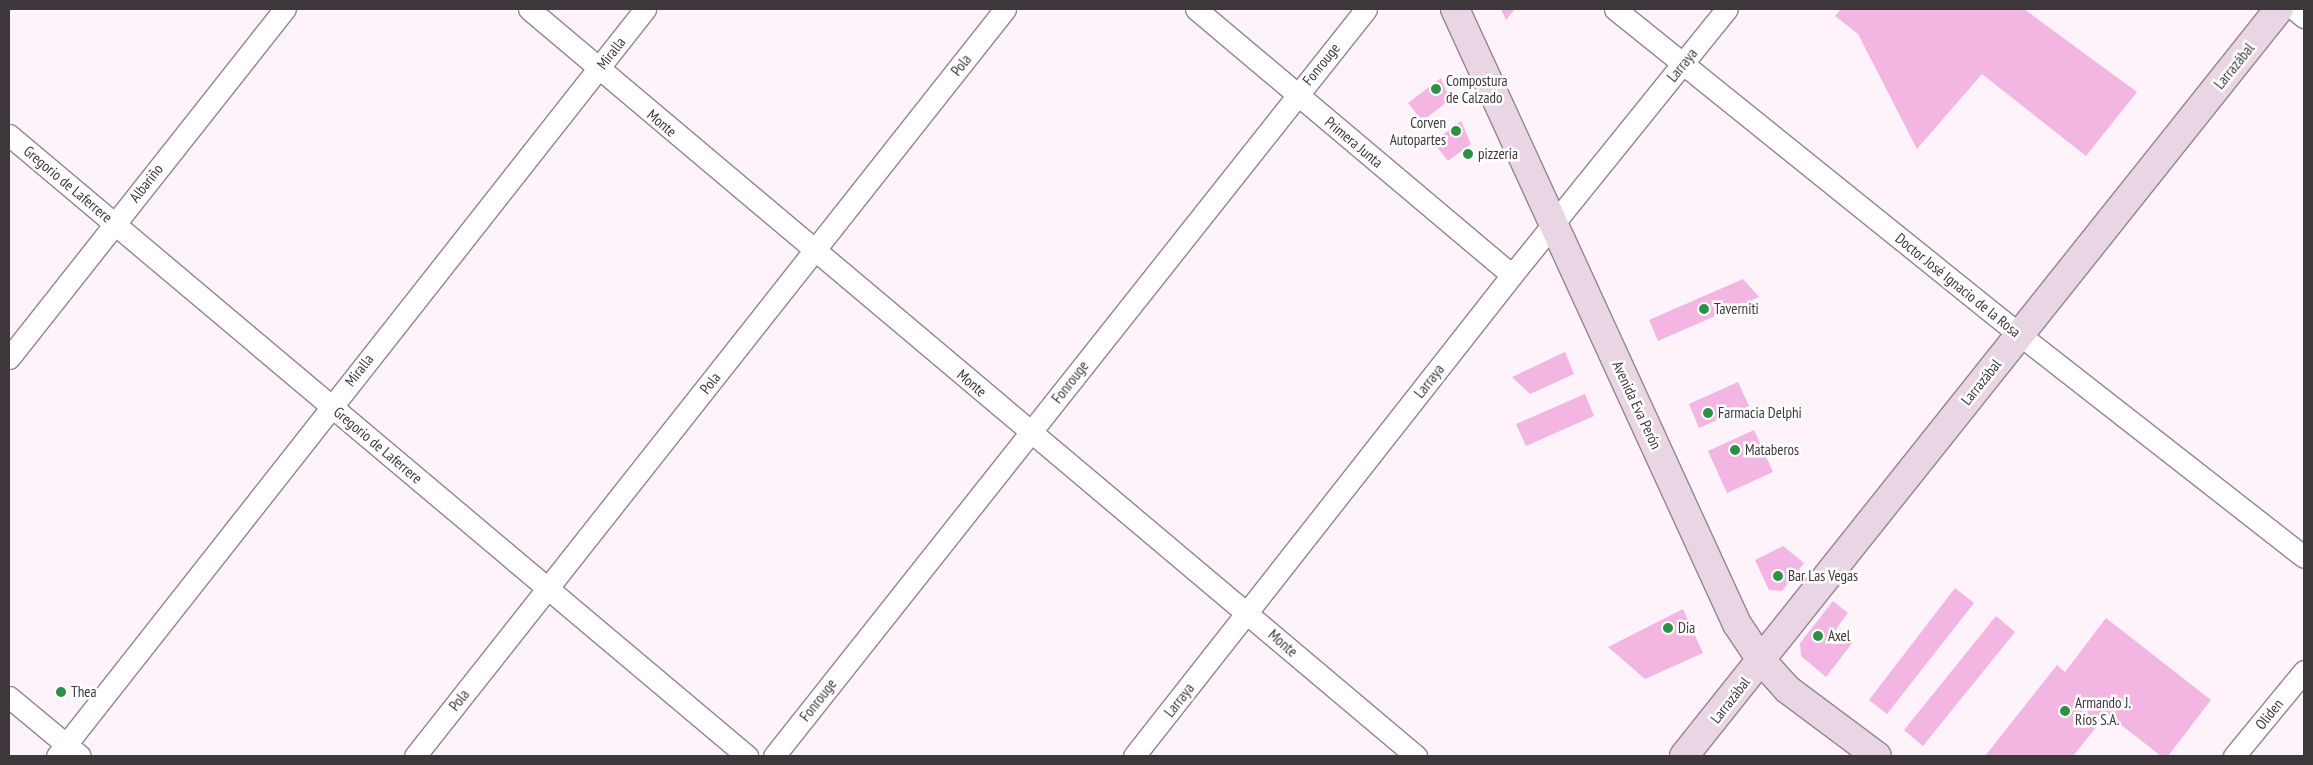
<!DOCTYPE html>
<meta charset="utf-8">
<style>
body{margin:0}
#map{position:relative;width:2313px;height:765px;overflow:hidden;background:#fef3fa;font-family:"PT Sans Narrow",sans-serif}
div>[style]{position:absolute}
[style*='--x']{left:calc(var(--x)*1px);top:calc(var(--y)*1px);width:calc(var(--w)*1px);rotate:calc(var(--a)*1deg)}
.building>*{inset:0;background:#f3b5e2}
.roads{filter:drop-shadow(1px 0 #958590) drop-shadow(-1px 0 #958590) drop-shadow(0 1px #958590) drop-shadow(0 -1px #958590)}
.street>*{height:21px;margin:-10.5px;padding:0 10.5px;transform-origin:10.5px;border-radius:10.5px;background:#fff}
.secondary>*{height:28px;margin:-14px;padding:0 14px;transform-origin:14px;border-radius:14px;background:#e9d5e4}
.dots>*{width:14px;height:14px;translate:-50% -50%;box-sizing:border-box;border:2px solid #fff;border-radius:50%}
span{translate:-50% -50%;white-space:nowrap;text-align:center;line-height:1.15;-webkit-text-stroke:5px #fff;paint-order:stroke}
.street-label{font-size:15px;color:#3d363a}
.poi-label{font-size:15px;color:#3d363a}
.left{translate:0 -50%;text-align:left}
.right{translate:-100% -50%;text-align:right}
.frame{position:absolute;inset:0;border:10px solid #3d363a;pointer-events:none}
</style>
<div id="map">
<div class="building">
<div style="clip-path:polygon(1501px 9px,1515px 9px,1506px 20px)"></div>
<div style="clip-path:polygon(1841px 9px,2024px 9px,2137px 92px,2086px 156px,1982px 74px,1917px 149px,1858px 34px,1835px 16px)"></div>
<div style="clip-path:polygon(1441px 78px,1450px 100px,1422px 121px,1408px 103px)"></div>
<div style="clip-path:polygon(1461px 121px,1471px 144px,1448px 161px,1433px 142px)"></div>
<div style="clip-path:polygon(1743px 279px,1759px 297px,1658px 341px,1649px 320px)"></div>
<div style="clip-path:polygon(1565px 352px,1574px 374px,1530px 394px,1512px 377px)"></div>
<div style="clip-path:polygon(1738px 382px,1749px 406px,1699px 428px,1689px 404px)"></div>
<div style="clip-path:polygon(1585px 394px,1594px 416px,1526px 446px,1516px 424px)"></div>
<div style="clip-path:polygon(1754px 430px,1773px 472px,1727px 493px,1708px 451px)"></div>
<div style="clip-path:polygon(1783px 546px,1804px 563px,1782px 591px,1769px 590px,1755px 560px)"></div>
<div style="clip-path:polygon(1955px 588px,1974px 603px,1887px 714px,1869px 700px)"></div>
<div style="clip-path:polygon(1833px 601px,1848px 613px,1836px 629px,1853px 642px,1826px 677px,1801px 656px,1800px 643px)"></div>
<div style="clip-path:polygon(1683px 609px,1703px 653px,1645px 679px,1608px 647px)"></div>
<div style="clip-path:polygon(1996px 616px,2015px 632px,1923px 746px,1904px 730px)"></div>
<div style="clip-path:polygon(2106px 618px,2211px 700px,2168px 756px,2161px 756px,2107px 714px,2073px 756px,1985px 756px,2057px 665px,2065px 672px)"></div>
</div>
<div class="roads">
<div class="street">
<div style="--x:529;--y:9;--w:1160;--a:40.1"></div>
<div style="--x:1196;--y:9;--w:413;--a:40.1"></div>
<div style="--x:1615;--y:9;--w:520;--a:38.83"></div>
<div style="--x:2020;--y:335;--w:360;--a:38"></div>
<div style="--x:2294;--y:9;--w:13;--a:39"></div>
<div style="--x:9;--y:135;--w:965;--a:40.08"></div>
<div style="--x:9;--y:358;--w:445;--a:-51.7"></div>
<div style="--x:9;--y:697;--w:92;--a:39.7"></div>
<div style="--x:57;--y:756;--w:951;--a:-51.79"></div>
<div style="--x:415;--y:756;--w:952;--a:-51.7"></div>
<div style="--x:774;--y:756;--w:953;--a:-51.6"></div>
<div style="--x:1134;--y:756;--w:612;--a:-51.84"></div>
<div style="--x:1512;--y:275;--w:342;--a:-51.1"></div>
<div style="--x:2234;--y:756;--w:110;--a:-50.5"></div>
</div>
<div class="secondary">
<div style="--x:1455;--y:9;--w:677;--a:65.37"></div>
<div style="--x:1737;--y:624;--w:43;--a:56.3"></div>
<div style="--x:1761;--y:660;--w:39;--a:48"></div>
<div style="--x:1787;--y:689;--w:112;--a:36.7"></div>
<div style="--x:1684;--y:756;--w:955;--a:-51.46"></div>
</div>
</div>
<div class="dots">
<div style="left:1436px;top:89px;background:#2c9045"></div>
<div style="left:1456px;top:131px;background:#2c9045"></div>
<div style="left:1468px;top:154px;background:#2c9045"></div>
<div style="left:1704px;top:309px;background:#2c9045"></div>
<div style="left:1708px;top:413px;background:#2c9045"></div>
<div style="left:1735px;top:450px;background:#2c9045"></div>
<div style="left:1778px;top:576px;background:#2c9045"></div>
<div style="left:1668px;top:628px;background:#2c9045"></div>
<div style="left:1818px;top:636px;background:#2c9045"></div>
<div style="left:61px;top:692px;background:#2c9045"></div>
<div style="left:2065px;top:711px;background:#2c9045"></div>
</div>
<div class="street-label">
<span style="left:611px;top:53px;rotate:-52deg">Miralla</span>
<span style="left:1321px;top:64px;rotate:-51deg">Fonrouge</span>
<span style="left:961px;top:65px;rotate:-52deg">Pola</span>
<span style="left:1682px;top:65px;rotate:-51deg">Larraya</span>
<span style="left:2234px;top:66px;rotate:-51deg">Larrazábal</span>
<span style="left:662px;top:123px;rotate:40deg">Monte</span>
<span style="left:1354px;top:142px;rotate:40deg">Primera Junta</span>
<span style="left:146px;top:183px;rotate:-52deg">Albariño</span>
<span style="left:68px;top:184px;rotate:40deg">Gregorio de Laferrere</span>
<span style="left:1958px;top:285px;rotate:39deg">Doctor José Ignacio de la Rosa</span>
<span style="left:359px;top:370px;rotate:-52deg">Miralla</span>
<span style="left:1429px;top:381px;rotate:-52deg">Larraya</span>
<span style="left:1070px;top:382px;rotate:-52deg">Fonrouge</span>
<span style="left:1981px;top:382px;rotate:-51deg">Larrazábal</span>
<span style="left:710px;top:383px;rotate:-52deg">Pola</span>
<span style="left:972px;top:383px;rotate:40deg">Monte</span>
<span style="left:1637px;top:405px;rotate:65deg">Avenida Eva Perón</span>
<span style="left:378px;top:445px;rotate:40deg">Gregorio de Laferrere</span>
<span style="left:1283px;top:643px;rotate:41deg">Monte</span>
<span style="left:459px;top:700px;rotate:-52deg">Pola</span>
<span style="left:818px;top:700px;rotate:-52deg">Fonrouge</span>
<span style="left:1179px;top:700px;rotate:-52deg">Larraya</span>
<span style="left:1730px;top:700px;rotate:-52deg">Larrazábal</span>
<span style="left:2269px;top:714px;rotate:-51deg">Oliden</span>
</div>
<div class="poi-label">
<span class="left" style="left:1446px;top:89px">Compostura<br>de Calzado</span>
<span class="right" style="left:1446px;top:131px">Corven<br>Autopartes</span>
<span class="left" style="left:1478px;top:154px">pizzeria</span>
<span class="left" style="left:1714px;top:309px">Taverniti</span>
<span class="left" style="left:1718px;top:413px">Farmacia Delphi</span>
<span class="left" style="left:1745px;top:450px">Mataberos</span>
<span class="left" style="left:1788px;top:576px">Bar Las Vegas</span>
<span class="left" style="left:1678px;top:628px">Dia</span>
<span class="left" style="left:1828px;top:636px">Axel</span>
<span class="left" style="left:71px;top:692px">Thea</span>
<span class="left" style="left:2075px;top:711px">Armando J.<br>Ríos S.A.</span>
</div>
<div class="frame"></div>
</div>
